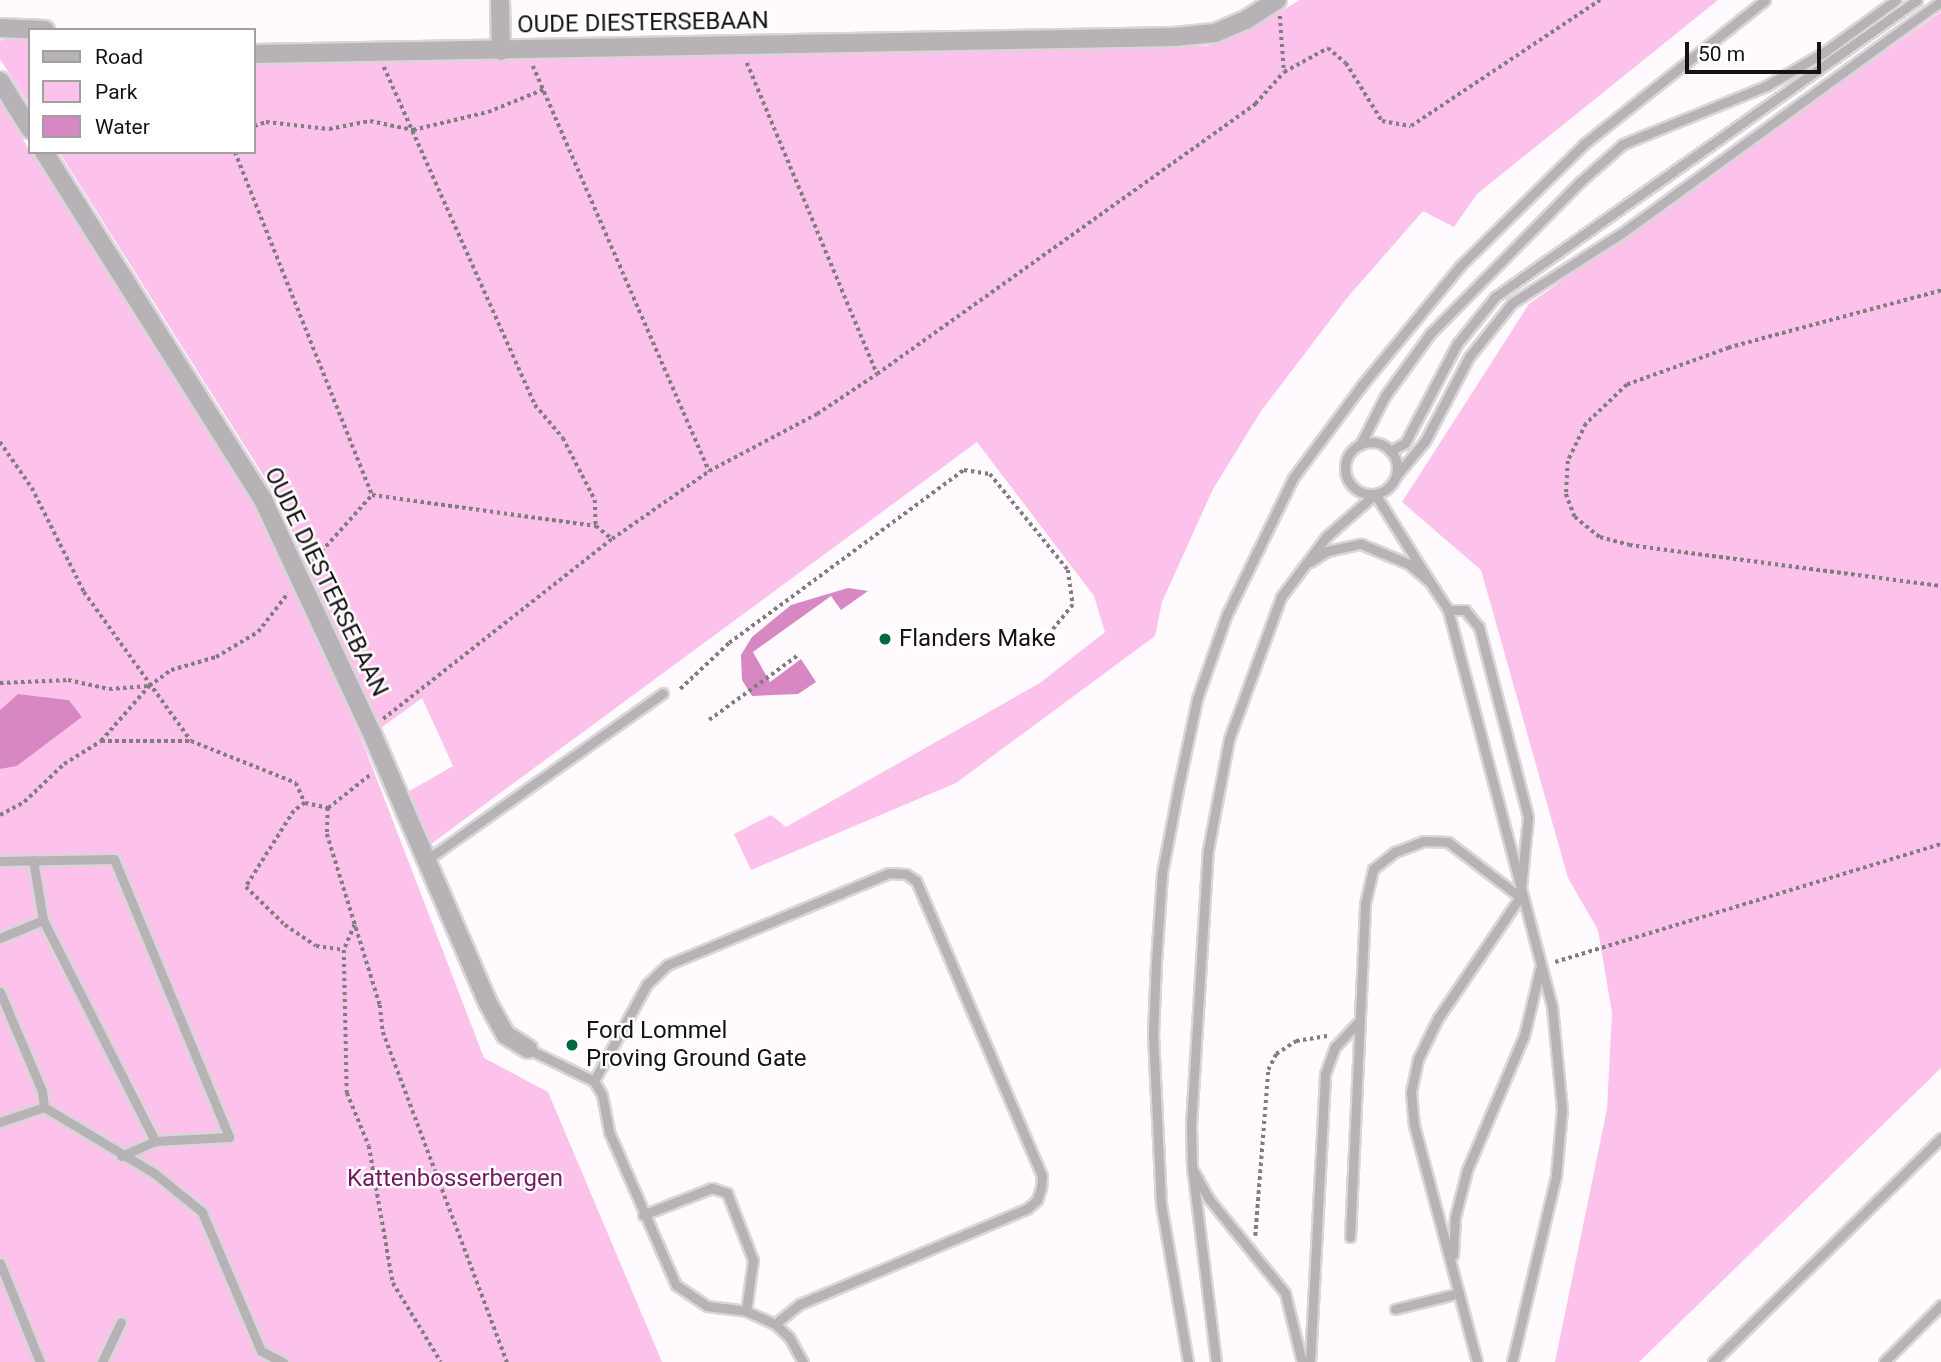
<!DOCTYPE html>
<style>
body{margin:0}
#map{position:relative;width:1941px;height:1362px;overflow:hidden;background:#fefafd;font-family:Roboto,sans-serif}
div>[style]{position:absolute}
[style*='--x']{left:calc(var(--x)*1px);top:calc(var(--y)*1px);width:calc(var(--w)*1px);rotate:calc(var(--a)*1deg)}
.green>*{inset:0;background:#fdc2eb}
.water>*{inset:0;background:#d788c2}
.path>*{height:3.5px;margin-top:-1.75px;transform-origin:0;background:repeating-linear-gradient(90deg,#807c7f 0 3.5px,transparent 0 7px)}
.roads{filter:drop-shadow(2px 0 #d9d5d8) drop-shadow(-2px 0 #d9d5d8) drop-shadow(0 2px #d9d5d8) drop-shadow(0 -2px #d9d5d8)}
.lane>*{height:9px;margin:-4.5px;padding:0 4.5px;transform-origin:4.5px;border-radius:4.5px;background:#b6b2b5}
.lane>.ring{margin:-4.5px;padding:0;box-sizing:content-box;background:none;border:9px solid #b6b2b5;border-radius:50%}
.street>*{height:18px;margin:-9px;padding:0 9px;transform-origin:9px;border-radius:9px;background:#b6b2b5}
.dots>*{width:19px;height:19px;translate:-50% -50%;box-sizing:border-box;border:4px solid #fff;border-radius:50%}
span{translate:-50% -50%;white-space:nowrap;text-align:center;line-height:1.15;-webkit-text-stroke:5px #fff;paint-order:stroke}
.street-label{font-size:24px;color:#151114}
.poi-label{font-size:24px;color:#151114}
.left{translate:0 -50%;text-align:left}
.park-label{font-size:24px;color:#761864}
.legend{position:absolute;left:28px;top:28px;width:228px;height:126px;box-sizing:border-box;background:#fff;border:2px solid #a1a0a1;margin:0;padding:9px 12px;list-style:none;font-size:21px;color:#151114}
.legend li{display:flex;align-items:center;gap:14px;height:35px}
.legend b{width:35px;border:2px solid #a1a0a1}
.scale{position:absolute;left:1685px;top:42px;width:136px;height:32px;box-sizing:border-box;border:4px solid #151114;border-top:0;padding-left:9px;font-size:21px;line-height:24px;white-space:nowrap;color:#151114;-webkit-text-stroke:5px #fff;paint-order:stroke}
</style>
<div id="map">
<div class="green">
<div style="clip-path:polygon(1300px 0,1718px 0,1477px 194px,1454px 227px,1423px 211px,1347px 298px,1261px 411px,1213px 489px,1162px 602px,1155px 636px,956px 783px,751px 870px,734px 834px,771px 815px,786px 827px,1040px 683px,1105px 632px,1094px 596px,977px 442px,431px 844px,406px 793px,453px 766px,422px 698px,378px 730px,277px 497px,59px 152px,254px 152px,254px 64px,1207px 46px,1248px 31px)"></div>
<div style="clip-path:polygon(1941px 12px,1941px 1068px,1639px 1362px,1555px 1362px,1607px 1109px,1612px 1013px,1598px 930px,1568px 878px,1481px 570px,1402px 502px,1529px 304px)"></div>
<div style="clip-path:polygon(11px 35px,30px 38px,30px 106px,0 59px,0 41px)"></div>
<div style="clip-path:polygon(0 97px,30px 152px,34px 152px,263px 520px,361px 738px,484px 1058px,548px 1092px,662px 1362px,0 1362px,0 769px,17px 766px,82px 717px,69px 700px,18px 694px,0 710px)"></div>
</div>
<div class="water">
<div style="clip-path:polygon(848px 588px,868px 591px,841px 610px,831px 596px,753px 652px,770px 682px,801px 659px,816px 682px,798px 694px,752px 696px,742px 680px,741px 655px,752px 637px,791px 605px)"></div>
<div style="clip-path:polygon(18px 694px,69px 700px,82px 717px,17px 766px,0 769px,0 710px)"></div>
</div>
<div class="path">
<div style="--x:1280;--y:16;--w:55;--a:85.8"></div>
<div style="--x:747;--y:63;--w:337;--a:67.3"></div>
<div style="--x:533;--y:66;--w:442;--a:66.5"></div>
<div style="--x:384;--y:67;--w:370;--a:65.9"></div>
<div style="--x:535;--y:405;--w:43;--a:49.7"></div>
<div style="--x:563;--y:438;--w:70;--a:62.7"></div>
<div style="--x:595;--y:500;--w:26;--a:88"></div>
<div style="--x:254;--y:126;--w:13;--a:-18"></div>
<div style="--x:266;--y:122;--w:63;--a:6.3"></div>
<div style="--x:329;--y:129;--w:42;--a:-11"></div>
<div style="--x:370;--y:121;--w:44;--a:11.8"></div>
<div style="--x:413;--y:130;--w:77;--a:-13.5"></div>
<div style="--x:488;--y:112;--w:61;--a:-22"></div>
<div style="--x:235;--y:152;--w:369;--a:68.2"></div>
<div style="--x:1941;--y:291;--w:220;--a:165"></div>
<div style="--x:1729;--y:348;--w:109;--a:160.1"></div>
<div style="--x:1627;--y:385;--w:57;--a:136.4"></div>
<div style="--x:1586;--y:424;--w:41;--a:115.9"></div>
<div style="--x:1568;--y:461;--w:33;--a:93"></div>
<div style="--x:1566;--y:494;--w:25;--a:69"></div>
<div style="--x:1575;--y:517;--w:32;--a:39"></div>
<div style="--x:1600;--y:537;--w:30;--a:15"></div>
<div style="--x:1629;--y:545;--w:315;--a:7.5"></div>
<div style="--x:0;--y:442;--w:56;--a:55.2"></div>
<div style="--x:32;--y:488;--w:116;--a:63.4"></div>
<div style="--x:84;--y:592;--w:183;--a:54.3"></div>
<div style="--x:312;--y:562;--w:90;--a:-48.2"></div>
<div style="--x:372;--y:495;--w:226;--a:7.9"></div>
<div style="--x:596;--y:526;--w:21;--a:39"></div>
<div style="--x:0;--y:683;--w:68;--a:-2.5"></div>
<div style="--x:68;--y:680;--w:42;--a:12.4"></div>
<div style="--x:109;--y:689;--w:40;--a:-4.3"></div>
<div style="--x:680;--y:689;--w:67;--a:-43.2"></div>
<div style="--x:729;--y:643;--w:292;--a:-36.4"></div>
<div style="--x:964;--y:470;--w:26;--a:9"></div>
<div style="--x:990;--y:474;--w:124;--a:50.9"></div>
<div style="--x:1068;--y:570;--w:35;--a:82"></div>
<div style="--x:1073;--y:605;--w:35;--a:129"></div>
<div style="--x:383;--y:719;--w:291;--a:-38.2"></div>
<div style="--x:612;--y:539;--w:118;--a:-35"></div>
<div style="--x:709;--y:471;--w:122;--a:-27.8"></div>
<div style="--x:817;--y:414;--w:72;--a:-33.7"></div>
<div style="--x:877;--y:374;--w:465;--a:-35.5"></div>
<div style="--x:1255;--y:104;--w:43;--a:-47.8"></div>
<div style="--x:1284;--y:72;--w:50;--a:-28.6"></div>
<div style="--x:1328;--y:48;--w:23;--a:40"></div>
<div style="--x:1346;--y:63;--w:68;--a:58.2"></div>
<div style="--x:1382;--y:121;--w:29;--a:10"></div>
<div style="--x:1411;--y:126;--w:227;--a:-33.7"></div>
<div style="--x:709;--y:720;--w:110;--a:-36.1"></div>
<div style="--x:101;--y:741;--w:73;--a:-48.9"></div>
<div style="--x:149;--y:686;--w:27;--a:-36"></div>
<div style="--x:171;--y:670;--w:47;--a:-16.1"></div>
<div style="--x:216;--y:657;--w:49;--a:-30.8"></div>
<div style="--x:258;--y:632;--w:49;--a:-52.4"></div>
<div style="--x:305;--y:803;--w:14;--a:144"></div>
<div style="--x:294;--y:811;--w:90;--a:122.3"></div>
<div style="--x:246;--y:887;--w:54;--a:44.3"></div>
<div style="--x:285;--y:925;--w:37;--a:34"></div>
<div style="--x:316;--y:946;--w:28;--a:8"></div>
<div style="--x:305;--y:803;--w:24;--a:12"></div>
<div style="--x:328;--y:808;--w:55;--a:-38.3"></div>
<div style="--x:328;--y:808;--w:26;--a:92"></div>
<div style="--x:327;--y:834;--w:179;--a:72.8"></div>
<div style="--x:380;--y:1005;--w:27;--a:84"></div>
<div style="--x:383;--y:1032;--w:353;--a:69.4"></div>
<div style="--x:0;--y:815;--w:27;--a:-28"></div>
<div style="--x:24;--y:802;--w:55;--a:-43.5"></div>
<div style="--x:64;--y:764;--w:44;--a:-31.9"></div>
<div style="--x:101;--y:741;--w:90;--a:0"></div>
<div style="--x:191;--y:741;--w:113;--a:21.8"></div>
<div style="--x:296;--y:783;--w:22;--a:66"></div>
<div style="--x:355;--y:925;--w:27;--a:114"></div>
<div style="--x:344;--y:950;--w:143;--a:88.8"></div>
<div style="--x:347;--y:1093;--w:57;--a:67.5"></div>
<div style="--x:369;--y:1146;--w:139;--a:80.1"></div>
<div style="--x:393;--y:1283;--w:92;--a:58.7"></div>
<div style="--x:1555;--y:962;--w:404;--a:-17"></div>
<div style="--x:1255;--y:1236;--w:167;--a:-85.5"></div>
<div style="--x:1268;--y:1070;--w:18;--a:-63"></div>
<div style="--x:1276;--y:1054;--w:24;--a:-33"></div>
<div style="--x:1296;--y:1041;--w:33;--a:-9"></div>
</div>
<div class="roads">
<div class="lane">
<div class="ring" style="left:1345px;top:442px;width:43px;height:43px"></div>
<div style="--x:1360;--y:445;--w:55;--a:-63"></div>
<div style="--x:1385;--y:396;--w:77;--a:-54"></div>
<div style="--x:1430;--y:334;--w:214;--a:-45.4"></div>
<div style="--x:1580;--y:182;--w:57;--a:-41.5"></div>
<div style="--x:1623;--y:144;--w:154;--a:-22.1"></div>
<div style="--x:1766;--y:86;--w:66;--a:-30.1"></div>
<div style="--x:1823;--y:53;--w:90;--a:-36"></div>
<div style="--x:1390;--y:451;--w:17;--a:-28"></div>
<div style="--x:1405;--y:443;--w:112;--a:-62.3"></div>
<div style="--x:1457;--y:344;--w:60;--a:-51"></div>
<div style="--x:1495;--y:297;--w:516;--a:-35.14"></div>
<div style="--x:1396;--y:476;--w:45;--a:-50.4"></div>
<div style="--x:1425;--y:441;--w:95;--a:-62.4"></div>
<div style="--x:1469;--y:357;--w:69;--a:-51.5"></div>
<div style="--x:1512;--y:303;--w:130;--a:-32.5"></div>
<div style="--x:1622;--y:233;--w:394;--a:-36"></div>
<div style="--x:1310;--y:562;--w:20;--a:-33"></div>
<div style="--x:1327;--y:551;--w:35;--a:-12"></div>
<div style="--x:1361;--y:544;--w:52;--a:22.6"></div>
<div style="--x:1409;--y:564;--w:28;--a:41"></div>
<div style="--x:1430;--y:582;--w:33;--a:57"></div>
<div style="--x:1448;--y:610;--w:409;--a:75.3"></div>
<div style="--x:1552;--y:1006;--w:103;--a:84.5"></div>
<div style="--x:1562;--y:1109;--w:67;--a:95.1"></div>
<div style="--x:1556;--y:1176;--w:191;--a:103.3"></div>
<div style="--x:1448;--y:610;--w:17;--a:0"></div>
<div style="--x:1465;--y:610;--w:22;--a:51"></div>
<div style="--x:1479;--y:627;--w:196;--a:75.5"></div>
<div style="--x:1528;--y:817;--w:80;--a:95.7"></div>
<div style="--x:1520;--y:897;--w:146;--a:124.1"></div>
<div style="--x:1438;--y:1018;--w:46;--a:116"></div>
<div style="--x:1418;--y:1059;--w:34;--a:102"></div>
<div style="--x:1411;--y:1092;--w:33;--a:85"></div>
<div style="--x:1414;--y:1125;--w:245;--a:75.1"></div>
<div style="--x:33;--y:860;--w:61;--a:80.5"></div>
<div style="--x:43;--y:920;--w:248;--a:63.1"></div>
<div style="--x:155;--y:1141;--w:37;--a:156"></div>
<div style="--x:0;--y:861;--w:114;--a:-1"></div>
<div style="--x:114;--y:859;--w:301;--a:67.5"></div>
<div style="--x:229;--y:1137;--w:74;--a:176.9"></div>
<div style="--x:425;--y:861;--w:291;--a:-35.2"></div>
<div style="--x:0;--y:938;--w:47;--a:-22.7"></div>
<div style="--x:0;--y:992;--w:108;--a:67"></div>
<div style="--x:42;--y:1091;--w:16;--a:83"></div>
<div style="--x:528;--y:1049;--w:73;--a:25.9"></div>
<div style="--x:44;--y:1107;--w:128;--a:31"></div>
<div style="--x:154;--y:1173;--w:62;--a:39.1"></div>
<div style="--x:202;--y:1212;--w:151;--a:67"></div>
<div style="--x:261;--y:1351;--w:25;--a:27"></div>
<div style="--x:0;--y:1122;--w:46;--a:-18.8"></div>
<div style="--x:1194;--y:1172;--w:31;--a:61"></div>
<div style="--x:1209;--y:1199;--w:121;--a:51"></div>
<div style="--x:1285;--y:1293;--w:71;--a:76.2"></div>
<div style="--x:643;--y:1215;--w:74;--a:-21.4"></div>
<div style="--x:712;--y:1188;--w:16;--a:18"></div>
<div style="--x:727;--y:1193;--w:72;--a:68.8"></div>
<div style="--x:753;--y:1260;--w:51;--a:97.8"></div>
<div style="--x:1350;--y:1237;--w:333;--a:-87.4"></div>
<div style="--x:1365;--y:904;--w:36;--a:-77"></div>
<div style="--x:1373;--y:869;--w:28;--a:-38"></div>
<div style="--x:1395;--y:852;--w:30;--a:-21"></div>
<div style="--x:1423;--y:841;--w:25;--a:2"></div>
<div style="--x:1448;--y:842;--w:91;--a:37.4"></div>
<div style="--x:1453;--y:1255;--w:38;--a:-87"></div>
<div style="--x:1455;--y:1217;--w:49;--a:-75.7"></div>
<div style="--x:1467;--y:1170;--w:146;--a:-67"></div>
<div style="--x:1524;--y:1036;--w:69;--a:-76.6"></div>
<div style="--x:0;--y:1263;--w:107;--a:68"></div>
<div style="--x:1395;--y:1309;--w:66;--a:-14"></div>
<div style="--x:775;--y:1324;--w:32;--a:-39"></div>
<div style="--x:800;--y:1304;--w:247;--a:-22.8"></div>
<div style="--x:1028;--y:1208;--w:12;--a:-42"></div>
<div style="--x:1037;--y:1200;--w:13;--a:-72"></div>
<div style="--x:1041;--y:1188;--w:12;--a:-85"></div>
<div style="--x:1042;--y:1176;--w:321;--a:-113.1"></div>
<div style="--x:916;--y:881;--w:12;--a:-145"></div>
<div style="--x:906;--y:874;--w:17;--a:-177"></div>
<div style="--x:889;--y:873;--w:240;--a:157.5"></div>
<div style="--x:667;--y:965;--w:28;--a:136"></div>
<div style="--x:647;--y:984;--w:111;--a:118.7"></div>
<div style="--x:594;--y:1081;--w:16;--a:60"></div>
<div style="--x:602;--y:1095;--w:38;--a:79"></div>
<div style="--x:609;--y:1132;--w:167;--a:66.4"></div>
<div style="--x:676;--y:1285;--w:37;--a:34"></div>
<div style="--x:707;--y:1306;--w:39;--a:7"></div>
<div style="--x:746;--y:1311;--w:32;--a:24"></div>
<div style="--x:775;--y:1324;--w:19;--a:43"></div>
<div style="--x:789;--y:1337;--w:29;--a:61"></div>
<div style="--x:102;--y:1362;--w:44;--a:-64.6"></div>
<div style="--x:1188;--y:1362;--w:160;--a:-99.7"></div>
<div style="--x:1161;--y:1204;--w:170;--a:-92.7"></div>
<div style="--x:1153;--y:1034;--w:72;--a:-87.6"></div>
<div style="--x:1156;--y:962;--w:89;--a:-86.1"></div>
<div style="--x:1162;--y:873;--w:91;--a:-79.2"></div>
<div style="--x:1179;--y:784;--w:87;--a:-78"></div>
<div style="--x:1197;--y:699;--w:90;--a:-70.6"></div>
<div style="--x:1227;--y:614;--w:151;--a:-64.1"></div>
<div style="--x:1293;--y:478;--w:116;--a:-53.4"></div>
<div style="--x:1362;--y:385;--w:154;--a:-50.5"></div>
<div style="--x:1460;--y:266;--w:174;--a:-44.5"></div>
<div style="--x:1584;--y:144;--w:231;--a:-38.5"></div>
<div style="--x:1216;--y:1362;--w:196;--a:-97"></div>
<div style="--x:1192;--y:1167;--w:42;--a:-91.4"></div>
<div style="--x:1191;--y:1125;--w:276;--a:-86.5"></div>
<div style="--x:1208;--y:850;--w:113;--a:-79.3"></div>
<div style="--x:1229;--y:739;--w:151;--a:-69.9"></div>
<div style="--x:1281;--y:597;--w:75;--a:-53.1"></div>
<div style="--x:1326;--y:537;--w:65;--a:-41.3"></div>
<div style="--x:1375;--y:494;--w:104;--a:58"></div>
<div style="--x:1310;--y:1362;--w:288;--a:-87"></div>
<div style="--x:1325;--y:1074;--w:29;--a:-70"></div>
<div style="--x:1335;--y:1047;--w:35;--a:-47"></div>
<div style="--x:1713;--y:1362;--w:320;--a:-44.5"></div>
<div style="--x:1884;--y:1362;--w:81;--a:-45"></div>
</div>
<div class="street">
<div style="--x:500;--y:0;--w:51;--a:88.9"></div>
<div style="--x:0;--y:28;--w:45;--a:2.5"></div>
<div style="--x:254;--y:54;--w:920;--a:-1.06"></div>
<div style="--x:1174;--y:37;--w:41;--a:-5.6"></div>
<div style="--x:1215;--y:33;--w:34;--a:-23"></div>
<div style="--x:1246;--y:20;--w:37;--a:-33"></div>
<div style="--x:0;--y:81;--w:57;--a:58"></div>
<div style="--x:44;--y:152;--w:413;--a:57.8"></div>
<div style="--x:264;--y:502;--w:251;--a:65"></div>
<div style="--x:370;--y:729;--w:298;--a:66.7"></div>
<div style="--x:488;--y:1003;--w:37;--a:61"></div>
<div style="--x:506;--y:1035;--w:26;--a:32"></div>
</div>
</div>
<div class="dots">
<div style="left:885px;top:639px;background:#00683e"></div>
<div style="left:572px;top:1045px;background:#00683e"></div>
</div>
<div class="street-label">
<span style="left:643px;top:23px;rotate:-1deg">OUDE DIESTERSEBAAN</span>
<span style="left:326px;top:582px;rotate:64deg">OUDE DIESTERSEBAAN</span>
</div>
<div class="poi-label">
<span class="left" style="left:899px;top:639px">Flanders Make</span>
<span class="left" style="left:586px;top:1045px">Ford Lommel<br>Proving Ground Gate</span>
</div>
<div class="park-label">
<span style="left:455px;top:1179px">Kattenbosserbergen</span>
</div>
<ul class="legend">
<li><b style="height:9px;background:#b6b2b5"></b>Road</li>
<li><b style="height:19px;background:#fdc2eb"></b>Park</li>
<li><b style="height:19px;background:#d788c2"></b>Water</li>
</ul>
<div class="scale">50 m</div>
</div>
